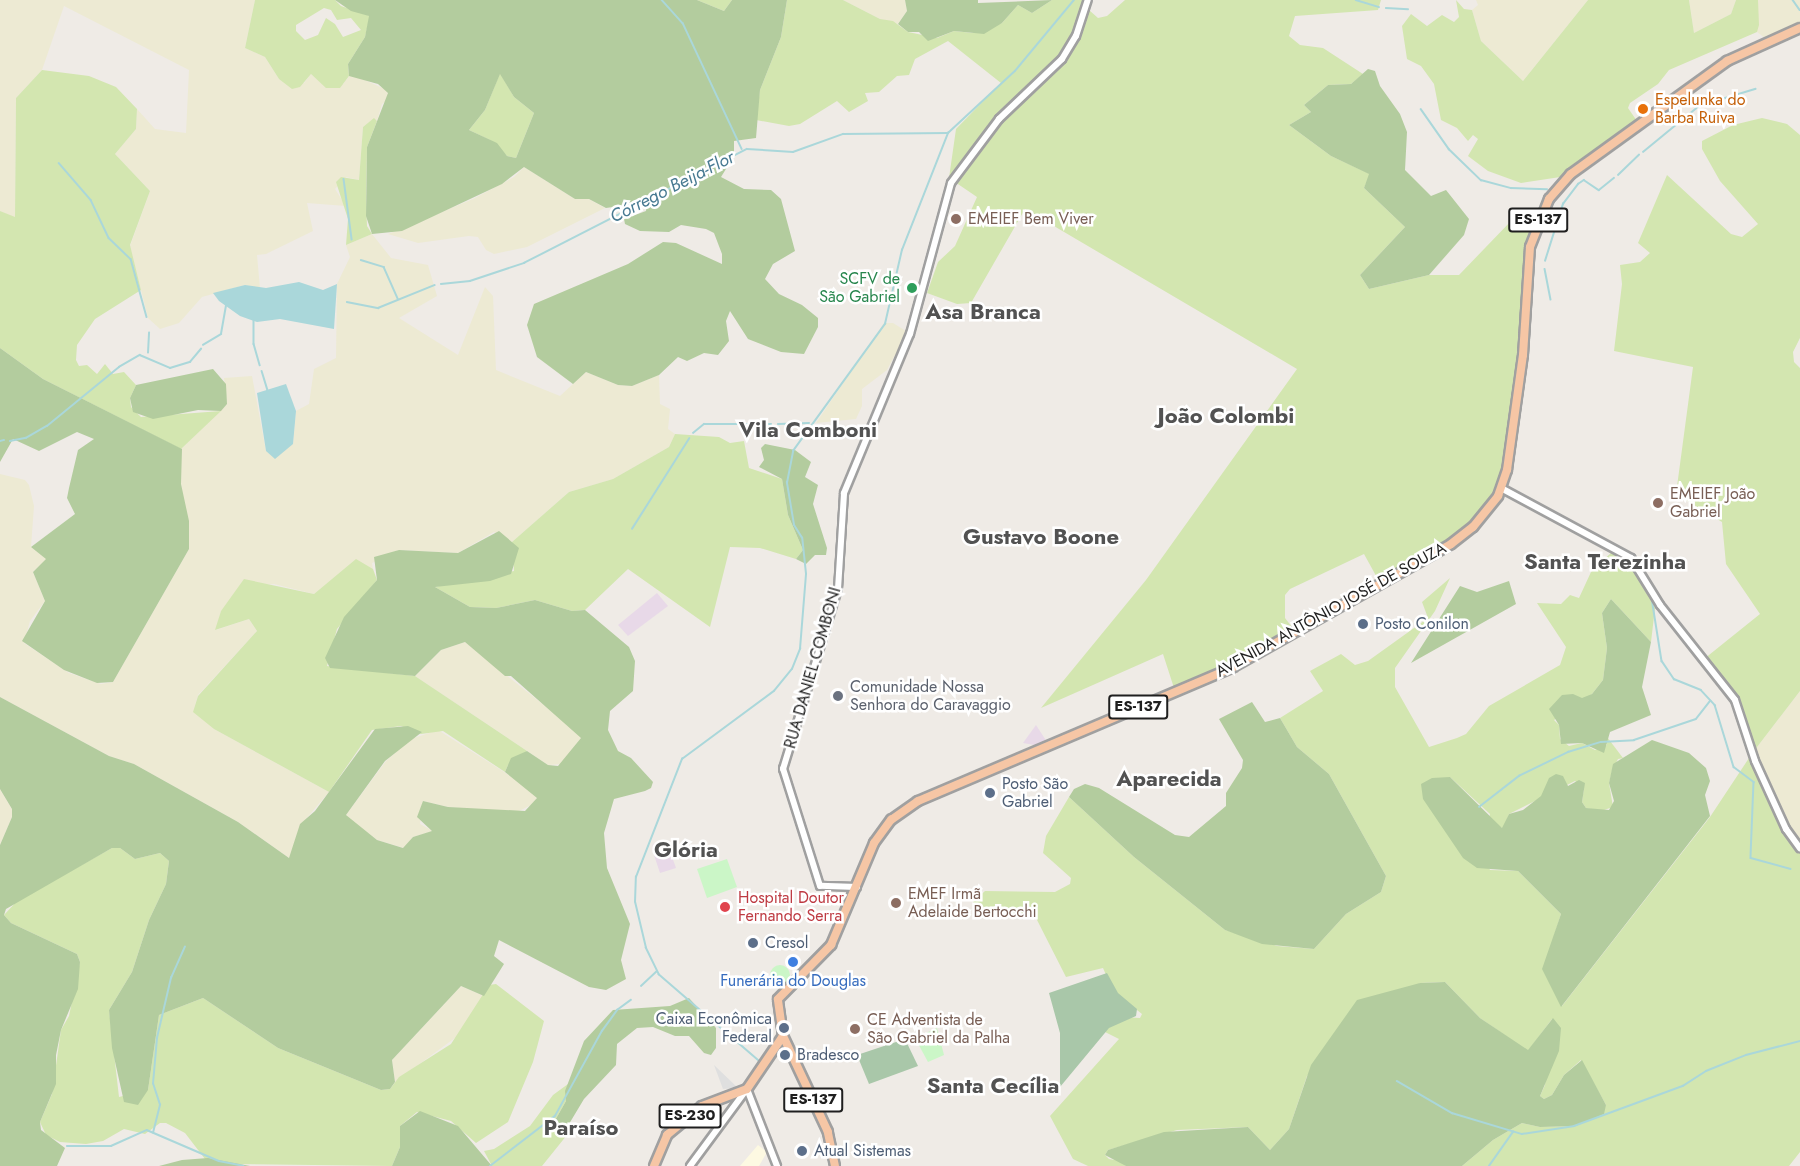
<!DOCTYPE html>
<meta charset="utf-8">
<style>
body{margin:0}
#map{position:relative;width:1800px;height:1166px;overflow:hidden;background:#efebe6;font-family:Jost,sans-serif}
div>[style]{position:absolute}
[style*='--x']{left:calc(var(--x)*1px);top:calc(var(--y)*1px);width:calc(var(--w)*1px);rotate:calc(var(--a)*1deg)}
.industrial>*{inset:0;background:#e8d9e8}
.education>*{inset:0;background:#fdf9e2}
.farmland>*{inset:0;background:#edead3}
.grass>*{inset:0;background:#d3e6b0}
.forest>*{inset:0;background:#b3cc9e}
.cemetery>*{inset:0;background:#a9c7a9}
.park>*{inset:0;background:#cbf6c7}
.round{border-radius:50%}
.parking>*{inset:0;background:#dfdfdf}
.water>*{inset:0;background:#aad7da}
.stream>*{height:1.5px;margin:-0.75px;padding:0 0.75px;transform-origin:0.75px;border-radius:0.75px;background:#aad7da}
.roads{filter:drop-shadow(2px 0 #a0a0a0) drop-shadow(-2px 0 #a0a0a0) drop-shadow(0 2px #a0a0a0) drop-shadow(0 -2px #a0a0a0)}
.tertiary>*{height:6px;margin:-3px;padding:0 3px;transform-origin:3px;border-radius:3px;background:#fff}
.primary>*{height:8px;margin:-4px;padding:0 4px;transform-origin:4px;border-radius:4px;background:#f6c6a5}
.dots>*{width:16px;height:16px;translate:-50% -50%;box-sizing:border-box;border:3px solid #fff;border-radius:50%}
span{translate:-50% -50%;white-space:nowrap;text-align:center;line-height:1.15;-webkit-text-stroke:5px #fff;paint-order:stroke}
.shield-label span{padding:2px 4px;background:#fff;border:2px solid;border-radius:4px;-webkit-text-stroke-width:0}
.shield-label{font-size:15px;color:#1f1f1f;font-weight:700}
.food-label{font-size:16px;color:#c56008}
.left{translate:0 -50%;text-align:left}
.education-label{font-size:16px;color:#785e54}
.leisure-label{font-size:16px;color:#27864d}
.right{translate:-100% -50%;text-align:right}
.street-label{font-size:16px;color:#1f1f1f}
.service-label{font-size:16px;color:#4e5e75}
.worship-label{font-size:16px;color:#5b616d}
.health-label{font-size:16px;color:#be3a42}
.shop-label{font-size:16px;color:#366cbe}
.water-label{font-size:18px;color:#487a92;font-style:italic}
.district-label{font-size:22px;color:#525252;font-weight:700}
</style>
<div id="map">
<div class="industrial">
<div style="clip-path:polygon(657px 593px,668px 606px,628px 636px,618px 625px)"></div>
<div style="clip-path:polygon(1036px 725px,1047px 742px,1040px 746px,1023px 743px)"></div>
<div style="clip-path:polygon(666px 840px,676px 868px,660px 873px,652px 849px,653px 844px)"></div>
</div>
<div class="education">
<div style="clip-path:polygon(758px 1145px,767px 1152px,759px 1166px,740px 1166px)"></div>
</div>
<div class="farmland">
<div style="clip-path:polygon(0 0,255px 0,245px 48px,265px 57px,279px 79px,304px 83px,311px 74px,321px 83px,343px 84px,351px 74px,387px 90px,389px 99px,382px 104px,377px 121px,374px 119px,363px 127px,359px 180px,346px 177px,335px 189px,346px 206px,307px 203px,313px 231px,266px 254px,257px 255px,260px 288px,245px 285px,202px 297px,179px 323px,160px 329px,148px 318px,130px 246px,150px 191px,115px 154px,136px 129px,137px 109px,155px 129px,186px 133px,189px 70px,64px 6px,42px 70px,16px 98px,15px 218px,0 211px)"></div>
<div style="clip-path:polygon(843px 0,905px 0,907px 11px,898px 24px,880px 19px)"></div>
<div style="clip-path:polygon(1476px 0,1588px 0,1523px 81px,1481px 41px,1472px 10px,1478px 5px)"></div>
<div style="clip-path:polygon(1689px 0,1736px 0,1731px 14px,1694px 33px)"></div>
<div style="clip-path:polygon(1758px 0,1800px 0,1800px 26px,1765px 38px,1757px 32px)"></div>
<div style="clip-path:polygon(524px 167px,575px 199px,589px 199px,605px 208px,527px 247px,494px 254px,486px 250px,478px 237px,469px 236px,418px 243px,388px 234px,473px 199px,514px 177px)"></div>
<div style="clip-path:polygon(372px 234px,391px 258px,428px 265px,437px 296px,399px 318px,458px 355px,485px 287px,493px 296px,496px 370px,560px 396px,586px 372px,618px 385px,632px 386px,659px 375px,660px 404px,670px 409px,668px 429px,675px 434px,669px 447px,613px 479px,569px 492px,512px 542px,494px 532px,458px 553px,399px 550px,372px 563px,373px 569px,356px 560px,314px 594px,274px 584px,260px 585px,221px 611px,216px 630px,249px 619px,257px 631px,198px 695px,194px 709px,214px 729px,329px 792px,305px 820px,289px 858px,238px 822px,134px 764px,109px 756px,0 697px,0 474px,25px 480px,29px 485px,34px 506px,31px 547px,47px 559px,33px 572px,45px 601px,30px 621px,24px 643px,69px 673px,101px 684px,113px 682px,189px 549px,181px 484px,181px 449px,227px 404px,224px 378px,252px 376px,266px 451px,293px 444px,296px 411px,309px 404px,314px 369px,336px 358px,337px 284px,350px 257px,346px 245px)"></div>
<div style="clip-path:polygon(884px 323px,893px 323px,909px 333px,901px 355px,895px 355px,887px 370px,862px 389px,862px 406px,856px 419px,816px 423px)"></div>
<div style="clip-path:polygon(465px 642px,580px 734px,581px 738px,562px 764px,548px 765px,415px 676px,441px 650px)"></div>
<div style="clip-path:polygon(1800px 691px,1800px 850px,1790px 839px,1751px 755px)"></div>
<div style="clip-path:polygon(438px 730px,531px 789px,537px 797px,535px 803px,515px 813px,448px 807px,423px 801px,420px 824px,433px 831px,413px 837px,404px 848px,377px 840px,350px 820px,346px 815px,386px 761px,411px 739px)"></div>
<div style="clip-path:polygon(0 789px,12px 809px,12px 817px,0 845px)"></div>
<div style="clip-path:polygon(461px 986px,484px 996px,459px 1035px,395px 1082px,392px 1060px)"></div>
</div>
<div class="grass">
<div style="clip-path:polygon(evenodd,255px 0,335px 0,341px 6px,370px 16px,365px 37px,348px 64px,349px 76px,340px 88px,326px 88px,311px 74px,300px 87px,292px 89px,279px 79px,265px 57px,245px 48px,255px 0,324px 8px,331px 10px,337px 20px,351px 18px,361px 30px,343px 37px,335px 24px,326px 18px,318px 35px,305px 40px,296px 31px,296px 25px,324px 8px)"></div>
<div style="clip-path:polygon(697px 0,732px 0,724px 11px)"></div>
<div style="clip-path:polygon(787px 0,843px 0,880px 19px,893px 21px,908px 32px,937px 38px,954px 31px,973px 33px,1002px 23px,1018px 5px,1032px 13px,1052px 0,1091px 0,1089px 10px,1098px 18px,1107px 16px,1125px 0,1381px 0,1378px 10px,1295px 16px,1289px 36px,1300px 45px,1323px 48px,1363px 74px,1351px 84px,1328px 85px,1304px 105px,1311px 112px,1289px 125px,1331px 156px,1370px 174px,1364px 188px,1405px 227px,1360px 275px,1369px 289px,1429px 275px,1459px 275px,1512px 220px,1543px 207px,1534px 232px,1505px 470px,1491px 502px,1463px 533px,1380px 583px,1364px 554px,1290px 589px,1285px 595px,1285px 618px,1295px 631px,1234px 665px,1174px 688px,1163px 654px,1041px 708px,1146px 580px,1297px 369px,1025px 209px,971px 303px,957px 304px,927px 293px,938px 262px,955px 246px,977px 197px,949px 178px,956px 129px,1001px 83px,948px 41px,915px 59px,909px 75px,897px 76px,879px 92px,865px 93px,868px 101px,849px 112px,837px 101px,800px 124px,789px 126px,756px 120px,760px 90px,781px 37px)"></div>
<div style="clip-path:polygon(1456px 0,1464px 9px,1472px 10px,1481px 41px,1523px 81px,1588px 0,1689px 0,1694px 33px,1731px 14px,1736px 0,1758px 0,1759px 25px,1757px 32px,1669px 70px,1658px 84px,1630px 103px,1628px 108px,1639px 124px,1567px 176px,1521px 183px,1488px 171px,1468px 156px,1478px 139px,1473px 135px,1468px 141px,1457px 128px,1441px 120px,1434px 84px,1421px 66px,1407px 59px,1402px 26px,1411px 14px,1427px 26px,1442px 15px,1454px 22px,1459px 17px)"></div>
<div style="clip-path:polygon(42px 70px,89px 76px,116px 87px,137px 109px,136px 129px,115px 154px,150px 191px,130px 245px,141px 290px,95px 319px,77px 345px,76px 360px,79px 366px,87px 365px,97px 374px,105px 364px,113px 374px,124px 372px,136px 385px,130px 398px,131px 407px,141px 417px,221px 411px,181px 449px,43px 379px,0 348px,0 211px,15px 217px,16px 98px)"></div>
<div style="clip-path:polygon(500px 73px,514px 97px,534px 113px,516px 158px,507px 156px,490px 140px,469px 130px,485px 110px)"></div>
<div style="clip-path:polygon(374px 118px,377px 121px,367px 147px,366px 202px,367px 226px,372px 234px,346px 245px,348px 219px,336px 182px,341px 177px,359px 180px,363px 127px)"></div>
<div style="clip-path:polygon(1762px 118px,1787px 124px,1800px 135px,1800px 338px,1793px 352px,1794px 362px,1800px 368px,1800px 691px,1754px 751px,1735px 701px,1704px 659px,1760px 614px,1726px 564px,1722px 522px,1676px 494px,1693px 367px,1614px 351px,1622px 284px,1620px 265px,1640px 262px,1650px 253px,1638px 243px,1667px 175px,1731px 234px,1742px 237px,1758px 224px,1720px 181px,1702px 149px,1702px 141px,1733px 125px)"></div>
<div style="clip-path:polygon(675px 434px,719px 437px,730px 443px,744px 441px,749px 468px,782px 479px,788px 515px,803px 550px,796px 559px,760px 548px,730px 547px,710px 627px,628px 569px,585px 610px,572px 611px,535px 600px,496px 608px,470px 607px,435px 587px,514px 571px,512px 542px,569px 492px,613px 479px,669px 447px)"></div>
<div style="clip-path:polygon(1614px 550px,1644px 578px,1655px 608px,1651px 642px,1611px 599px,1602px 613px,1607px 648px,1603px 680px,1592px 694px,1554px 720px,1559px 725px,1560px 739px,1569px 746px,1582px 743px,1595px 750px,1607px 745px,1605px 741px,1607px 737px,1623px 758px,1618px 759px,1612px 771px,1609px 783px,1613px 807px,1601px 811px,1586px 808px,1582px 802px,1584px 788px,1575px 781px,1509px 814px,1503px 829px,1489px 819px,1490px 814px,1450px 777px,1490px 870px,1518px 871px,1561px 914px,1554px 936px,1562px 1006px,1710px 817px,1751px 755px,1782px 824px,1800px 850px,1800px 1152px,1789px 1166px,1462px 1166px,1493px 1140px,1522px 1123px,1540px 1127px,1576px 1126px,1599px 1115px,1606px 1105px,1581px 1060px,1564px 1075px,1552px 1095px,1544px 1099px,1540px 1096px,1545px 1085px,1552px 1019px,1528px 1051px,1480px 1018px,1445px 982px,1420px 983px,1307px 1076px,1289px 1129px,1270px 1150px,1248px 1127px,1177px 1130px,1108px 1150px,1105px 1155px,1109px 1159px,1121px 1161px,1126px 1166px,1088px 1166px,1073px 1159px,1050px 1116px,1119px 1039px,1097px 1028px,1123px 1017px,1140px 1018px,1142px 1014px,1113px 991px,1103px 968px,1066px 977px,1036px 918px,1029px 913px,975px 911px,973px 902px,985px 891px,1055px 892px,1070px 884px,1071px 878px,1043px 853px,1046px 836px,1069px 797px,1134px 857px,1225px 930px,1277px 946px,1314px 949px,1346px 914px,1381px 892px,1386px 876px,1329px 774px,1297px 747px,1280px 718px,1323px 691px,1310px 671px,1341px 654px,1355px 665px,1368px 661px,1428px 618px,1422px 602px,1450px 578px,1435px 611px,1395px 668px,1395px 687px,1429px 747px,1457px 738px,1466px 734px,1489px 706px,1560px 665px,1566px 647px,1537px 603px,1561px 604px,1570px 595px,1579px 598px,1591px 572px)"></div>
<div style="clip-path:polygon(356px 559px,373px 569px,377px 580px,337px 629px,327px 666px,415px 676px,527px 751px,508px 765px,505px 772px,443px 731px,421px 734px,401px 726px,372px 730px,329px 792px,214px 729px,193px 712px,198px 696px,257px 631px,249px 619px,215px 630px,221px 611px,244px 579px,314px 594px)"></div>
<div style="clip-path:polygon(112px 848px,120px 848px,135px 859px,160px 853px,169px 861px,166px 884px,149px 920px,132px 972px,109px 1010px,119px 1097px,148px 1090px,159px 1015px,203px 998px,278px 1048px,381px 1090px,390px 1089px,399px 1077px,451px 1044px,489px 985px,496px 984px,544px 1021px,533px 1062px,508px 1122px,476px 1143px,451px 1121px,417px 1112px,400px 1126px,400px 1147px,392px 1166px,231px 1164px,205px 1159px,185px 1133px,166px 1123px,160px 1123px,145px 1134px,124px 1129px,103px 1141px,86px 1144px,60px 1142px,46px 1135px,40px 1122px,52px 1094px,61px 1030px,69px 1016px,80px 962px,77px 954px,11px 923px,4px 915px,17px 901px)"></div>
<div style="clip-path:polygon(568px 1084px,566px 1101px,553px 1124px,566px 1129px,567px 1135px,542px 1166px,492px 1166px,484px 1151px,494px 1149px,530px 1126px,553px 1095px)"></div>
</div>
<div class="forest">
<div style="clip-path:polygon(evenodd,335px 0,697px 0,724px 11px,732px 0,787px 0,781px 37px,760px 90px,756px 138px,734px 141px,734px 156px,721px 177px,744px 189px,771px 190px,781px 199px,795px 251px,773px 264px,765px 279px,779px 294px,802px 305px,818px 318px,818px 327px,804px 354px,781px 352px,748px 339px,730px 311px,726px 321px,729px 341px,718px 355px,704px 353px,687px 361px,678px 357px,659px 375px,632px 386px,618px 385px,586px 372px,573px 384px,537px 357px,527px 325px,534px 304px,628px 264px,663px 242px,676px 243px,722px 264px,722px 254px,714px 233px,706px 229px,681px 225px,669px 232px,640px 231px,625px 224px,624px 219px,646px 211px,647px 202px,606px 208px,589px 199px,575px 199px,524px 167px,502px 184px,402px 231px,372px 234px,366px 216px,367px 147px,388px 93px,378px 84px,349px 76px,348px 64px,365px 37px,369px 16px,351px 11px,335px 0,500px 74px,514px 97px,534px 113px,516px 158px,507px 156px,497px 143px,469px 130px,485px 110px,500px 74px)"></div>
<div style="clip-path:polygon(905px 0,978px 0,978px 3px,1052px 0,1032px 13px,1018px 5px,1002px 23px,984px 34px,954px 31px,928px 41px,919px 32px,908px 32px,898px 24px,907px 11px)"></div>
<div style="clip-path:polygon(1368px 69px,1375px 71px,1380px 86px,1400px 114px,1407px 132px,1405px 170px,1431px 196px,1446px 190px,1469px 219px,1464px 235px,1429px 275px,1369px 289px,1360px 275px,1405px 227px,1364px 188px,1369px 174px,1331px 156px,1289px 125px,1311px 112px,1304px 105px,1328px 85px,1351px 84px)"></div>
<div style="clip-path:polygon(0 348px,43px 379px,182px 449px,181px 484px,189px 521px,189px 549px,113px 682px,97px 683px,64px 670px,22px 641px,45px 601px,33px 572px,46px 559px,31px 547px,75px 514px,67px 498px,69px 488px,78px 450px,94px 439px,77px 432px,39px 451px,13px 439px,0 462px)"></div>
<div style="clip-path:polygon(213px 369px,226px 384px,227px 404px,221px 411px,198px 410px,153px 419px,133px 412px,130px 398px,136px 385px)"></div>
<div style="clip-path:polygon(765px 444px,795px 450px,811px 462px,805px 477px,818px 485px,813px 504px,827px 548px,826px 555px,815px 555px,806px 564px,796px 559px,803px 550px,788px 515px,782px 479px,759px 467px,764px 460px,761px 448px)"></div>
<div style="clip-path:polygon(499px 531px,519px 548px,511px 574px,490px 581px,435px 587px,470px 607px,496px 608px,535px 600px,572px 611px,585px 610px,629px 647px,635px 661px,633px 691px,610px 711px,608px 730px,618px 751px,631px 758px,653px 782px,651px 788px,645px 791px,614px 799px,604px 833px,607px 868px,630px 924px,621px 960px,626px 979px,606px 990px,589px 987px,499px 940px,494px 956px,504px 964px,484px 996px,461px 986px,392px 1060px,395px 1082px,390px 1089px,381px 1090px,278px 1048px,203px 998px,159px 1015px,148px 1090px,138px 1105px,124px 1102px,112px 1048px,109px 1010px,132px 972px,149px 920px,166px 884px,169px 861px,160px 853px,135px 859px,120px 848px,112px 848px,6px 909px,4px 915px,11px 923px,77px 954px,80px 962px,78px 989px,61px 1030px,56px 1055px,56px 1084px,40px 1122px,41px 1130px,65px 1148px,57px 1166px,0 1166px,0 845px,12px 817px,12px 809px,0 789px,0 697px,109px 756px,134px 764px,238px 822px,289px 858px,300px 824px,315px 811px,375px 729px,408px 726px,422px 732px,385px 761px,346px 815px,377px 840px,403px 848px,413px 837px,432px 831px,417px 817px,423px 801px,448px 807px,525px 811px,537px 798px,505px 772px,511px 758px,527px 751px,548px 765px,558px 766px,581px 738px,511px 676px,505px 676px,465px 642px,441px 650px,415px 676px,330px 668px,325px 658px,344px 617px,377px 580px,374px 557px,399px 550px,458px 553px)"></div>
<div style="clip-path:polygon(1509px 581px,1516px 604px,1411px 663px,1460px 586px,1477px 592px)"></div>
<div style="clip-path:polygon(1611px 599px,1651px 642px,1642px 687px,1651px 715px,1610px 732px,1604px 753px,1582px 743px,1561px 744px,1559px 725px,1549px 709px,1562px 695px,1573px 694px,1582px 698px,1592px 694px,1603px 680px,1607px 648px,1602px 613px)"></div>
<div style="clip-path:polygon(1252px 702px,1265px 722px,1280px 718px,1297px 747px,1329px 774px,1386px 876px,1381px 892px,1346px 914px,1314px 949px,1262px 944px,1225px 930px,1134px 857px,1069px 797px,1074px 789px,1085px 784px,1099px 788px,1175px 835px,1189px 837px,1226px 806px,1226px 793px,1242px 768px,1243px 760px,1219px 719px)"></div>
<div style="clip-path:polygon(1652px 740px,1689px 753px,1706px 768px,1710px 781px,1705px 795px,1710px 816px,1561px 1007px,1542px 969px,1561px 914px,1518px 871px,1477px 868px,1463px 858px,1423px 799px,1421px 784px,1432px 778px,1450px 777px,1502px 828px,1509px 814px,1523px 810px,1541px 796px,1549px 778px,1556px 774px,1563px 776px,1568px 786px,1579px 780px,1585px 783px,1582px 802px,1586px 808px,1609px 810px,1614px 801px,1609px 783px,1613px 764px)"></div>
<div style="clip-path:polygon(1445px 982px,1480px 1018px,1528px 1050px,1553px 1018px,1561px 1028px,1559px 1051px,1540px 1096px,1544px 1099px,1552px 1095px,1564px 1075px,1582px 1060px,1606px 1105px,1604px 1114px,1576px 1126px,1540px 1127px,1522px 1123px,1493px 1140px,1462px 1166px,1126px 1166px,1105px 1155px,1108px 1150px,1164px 1132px,1248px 1127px,1270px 1150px,1289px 1129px,1311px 1065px,1357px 1000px,1420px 983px)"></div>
<div style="clip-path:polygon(689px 998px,716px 1028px,716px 1048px,711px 1055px,704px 1053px,689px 1036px,675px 1036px,653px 1027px,637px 1028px,617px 1044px,616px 1065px,584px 1099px,566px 1129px,553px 1124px,566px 1101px,565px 1091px,584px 1041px,613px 1010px,670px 1006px)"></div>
<div style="clip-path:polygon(420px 1111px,458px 1126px,492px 1166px,392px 1166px,400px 1147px,400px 1126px)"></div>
<div style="clip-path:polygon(208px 1158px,250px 1166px,159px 1166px,182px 1160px)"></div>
</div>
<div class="cemetery">
<div style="clip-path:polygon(1107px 973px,1118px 993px,1137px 1009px,1136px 1016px,1109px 1028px,1060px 1087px,1060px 1033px,1049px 993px)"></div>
<div style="clip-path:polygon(905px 1039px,918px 1066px,869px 1084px,857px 1055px)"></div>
</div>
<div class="park">
<div style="clip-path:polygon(727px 859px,737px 887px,707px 898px,697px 869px)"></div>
<div class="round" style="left:770px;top:965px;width:20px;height:20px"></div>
<div style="clip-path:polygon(937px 1028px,944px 1055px,928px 1062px,915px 1038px)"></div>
</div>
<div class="parking">
<div style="clip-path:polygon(714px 1065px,738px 1088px,723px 1089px)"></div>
</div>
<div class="water">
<div style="clip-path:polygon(299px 282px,323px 290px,337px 284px,334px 329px,280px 319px,257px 322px,240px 316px,219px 301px,213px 293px,245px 285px,266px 288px)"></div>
<div style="clip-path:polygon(286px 384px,296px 411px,293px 444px,275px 459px,266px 451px,257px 393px)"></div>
</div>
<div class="stream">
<div style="--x:662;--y:0;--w:31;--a:48"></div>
<div style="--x:683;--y:23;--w:139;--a:64.9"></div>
<div style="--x:1356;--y:0;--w:24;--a:17"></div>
<div style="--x:1793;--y:0;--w:12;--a:55"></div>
<div style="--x:1386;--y:8;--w:22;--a:3"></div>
<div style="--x:1421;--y:109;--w:49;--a:55"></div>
<div style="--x:1449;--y:149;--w:45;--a:44.1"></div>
<div style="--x:1481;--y:180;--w:31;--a:15"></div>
<div style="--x:1511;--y:188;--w:36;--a:2"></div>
<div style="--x:1643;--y:152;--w:72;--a:-39.4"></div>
<div style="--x:1699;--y:106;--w:59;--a:-16.9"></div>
<div style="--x:59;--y:163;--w:49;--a:49.1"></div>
<div style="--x:91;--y:200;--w:42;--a:64.7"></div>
<div style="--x:109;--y:238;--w:30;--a:44"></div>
<div style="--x:131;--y:259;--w:60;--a:74.6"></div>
<div style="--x:1618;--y:175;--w:29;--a:-44"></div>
<div style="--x:344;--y:179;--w:61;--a:82.4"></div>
<div style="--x:361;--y:260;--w:24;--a:17"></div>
<div style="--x:384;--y:267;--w:35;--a:66"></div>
<div style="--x:1545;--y:261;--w:60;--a:-72.5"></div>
<div style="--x:1563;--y:204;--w:25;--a:-53"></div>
<div style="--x:1578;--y:184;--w:7;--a:-34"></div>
<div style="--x:1584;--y:180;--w:18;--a:34"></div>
<div style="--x:1599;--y:190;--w:19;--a:-39"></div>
<div style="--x:1545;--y:269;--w:31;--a:79"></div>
<div style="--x:441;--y:284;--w:29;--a:-6"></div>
<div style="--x:470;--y:281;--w:57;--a:-18.4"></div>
<div style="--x:524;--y:263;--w:250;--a:-27.1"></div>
<div style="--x:747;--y:149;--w:46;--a:3.7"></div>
<div style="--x:793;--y:152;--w:53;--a:-19.8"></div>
<div style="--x:843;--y:134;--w:105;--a:-0.5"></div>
<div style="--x:347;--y:302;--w:32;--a:11"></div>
<div style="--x:378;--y:308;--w:61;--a:-22"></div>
<div style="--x:254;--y:320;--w:24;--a:90"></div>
<div style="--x:254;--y:344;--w:22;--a:74"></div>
<div style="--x:203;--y:345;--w:21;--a:-31"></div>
<div style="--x:221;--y:334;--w:29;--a:-80"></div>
<div style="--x:148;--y:353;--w:20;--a:-87"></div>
<div style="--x:262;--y:371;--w:21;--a:73"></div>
<div style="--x:778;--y:424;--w:31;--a:-2"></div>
<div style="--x:693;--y:433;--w:14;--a:-39"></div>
<div style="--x:704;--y:424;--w:67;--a:0"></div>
<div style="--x:0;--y:441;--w:4;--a:-14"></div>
<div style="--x:10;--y:441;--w:16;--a:-11"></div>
<div style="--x:26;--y:438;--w:24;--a:-30"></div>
<div style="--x:47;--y:426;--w:93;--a:-39.3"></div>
<div style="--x:119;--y:367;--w:24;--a:-30"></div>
<div style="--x:140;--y:355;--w:33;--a:23"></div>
<div style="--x:170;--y:368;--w:21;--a:-17"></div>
<div style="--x:190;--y:362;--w:17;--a:-50"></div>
<div style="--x:632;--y:529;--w:107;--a:-57.7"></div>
<div style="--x:1652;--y:598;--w:64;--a:81"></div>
<div style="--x:1662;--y:661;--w:22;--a:56"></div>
<div style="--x:1674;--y:679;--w:29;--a:22"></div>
<div style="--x:1701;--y:690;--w:21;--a:47"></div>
<div style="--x:1715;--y:705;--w:65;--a:73"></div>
<div style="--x:1734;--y:767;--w:25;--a:37"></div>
<div style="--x:1754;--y:782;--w:76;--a:92.3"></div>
<div style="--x:1751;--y:858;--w:41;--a:15.4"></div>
<div style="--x:1479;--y:807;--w:51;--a:-37.8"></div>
<div style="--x:1519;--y:776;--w:55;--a:-26.1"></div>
<div style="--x:1568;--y:752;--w:34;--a:-17"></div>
<div style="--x:1601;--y:742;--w:33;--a:-3"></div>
<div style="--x:1634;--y:740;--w:65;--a:-18.7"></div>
<div style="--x:1696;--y:719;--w:23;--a:-52"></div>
<div style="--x:641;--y:986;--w:21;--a:-43"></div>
<div style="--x:761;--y:1063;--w:135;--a:-139.2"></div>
<div style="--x:659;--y:975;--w:30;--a:-116"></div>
<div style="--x:646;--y:948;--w:47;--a:-103.4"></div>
<div style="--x:635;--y:902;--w:25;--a:-88"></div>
<div style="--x:636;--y:877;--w:127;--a:-68.7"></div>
<div style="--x:682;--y:759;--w:114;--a:-36.5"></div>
<div style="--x:774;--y:691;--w:28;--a:-51"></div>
<div style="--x:792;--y:669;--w:22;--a:-68"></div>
<div style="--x:800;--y:649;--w:75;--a:-85.4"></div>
<div style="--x:806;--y:574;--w:36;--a:-96"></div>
<div style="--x:802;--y:538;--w:15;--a:-122"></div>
<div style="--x:794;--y:525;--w:43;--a:-99.5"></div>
<div style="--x:787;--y:483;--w:33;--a:-79"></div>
<div style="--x:793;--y:451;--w:157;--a:-54.1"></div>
<div style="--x:885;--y:324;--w:76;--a:-77.1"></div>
<div style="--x:902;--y:250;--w:126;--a:-68.5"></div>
<div style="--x:948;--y:133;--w:91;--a:-42.8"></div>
<div style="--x:1015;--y:71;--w:92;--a:-50.3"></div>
<div style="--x:1397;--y:1081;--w:64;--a:30.2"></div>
<div style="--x:1452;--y:1113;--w:73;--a:16.7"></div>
<div style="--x:1522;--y:1134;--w:53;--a:-8.7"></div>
<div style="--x:1574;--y:1126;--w:116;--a:-20.2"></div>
<div style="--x:1683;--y:1086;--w:27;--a:-33"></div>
<div style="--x:1706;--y:1071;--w:43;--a:-21.8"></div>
<div style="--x:1746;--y:1055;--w:56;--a:-14.5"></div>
<div style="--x:153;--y:1133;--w:29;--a:-76"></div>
<div style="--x:160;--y:1105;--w:22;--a:-108"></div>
<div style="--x:153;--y:1084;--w:46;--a:-85"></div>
<div style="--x:157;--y:1038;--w:62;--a:-76.9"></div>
<div style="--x:171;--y:978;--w:34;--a:-66"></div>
<div style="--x:67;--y:1146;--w:44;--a:0"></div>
<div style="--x:111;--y:1146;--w:39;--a:-24"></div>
<div style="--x:147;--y:1130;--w:78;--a:23.3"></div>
<div style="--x:219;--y:1161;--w:25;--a:11"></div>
<div style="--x:490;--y:1166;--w:82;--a:-37.6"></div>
<div style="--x:555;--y:1116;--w:97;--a:-61.1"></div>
<div style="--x:602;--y:1031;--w:26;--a:-54"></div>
<div style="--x:617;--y:1010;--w:17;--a:-36"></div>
<div style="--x:1489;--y:1166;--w:42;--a:-54.8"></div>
</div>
<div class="roads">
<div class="tertiary">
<div style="--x:1501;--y:488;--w:148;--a:28.3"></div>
<div style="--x:1631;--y:558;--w:55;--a:58.3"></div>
<div style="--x:1660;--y:605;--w:121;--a:51.7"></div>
<div style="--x:1735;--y:700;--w:64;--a:71.8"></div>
<div style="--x:1755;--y:761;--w:75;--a:65.5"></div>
<div style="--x:1786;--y:829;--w:24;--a:54"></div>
<div style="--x:857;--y:887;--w:37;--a:-178"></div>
<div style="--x:820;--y:886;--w:123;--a:-107.5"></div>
<div style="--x:783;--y:769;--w:188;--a:-73"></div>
<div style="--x:838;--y:589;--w:96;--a:-86.4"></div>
<div style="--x:844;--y:493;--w:172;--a:-67.5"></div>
<div style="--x:910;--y:334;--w:156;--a:-74.8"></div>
<div style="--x:951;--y:183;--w:80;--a:-53.1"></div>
<div style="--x:999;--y:119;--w:87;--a:-43.6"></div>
<div style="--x:1062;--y:59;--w:27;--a:-59"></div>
<div style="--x:1076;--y:36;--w:38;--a:-72"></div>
<div style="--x:747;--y:1089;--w:83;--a:68.7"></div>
<div style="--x:690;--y:1166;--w:96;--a:-53.5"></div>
</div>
<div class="primary">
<div style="--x:654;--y:1166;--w:34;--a:-67"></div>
<div style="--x:667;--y:1135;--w:45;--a:-39.6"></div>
<div style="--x:702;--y:1106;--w:48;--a:-20.7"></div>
<div style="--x:747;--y:1089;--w:64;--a:-55.8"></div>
<div style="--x:835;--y:1166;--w:35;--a:-102"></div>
<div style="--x:828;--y:1132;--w:106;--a:-115.1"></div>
<div style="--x:783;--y:1036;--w:37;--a:-98"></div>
<div style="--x:778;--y:999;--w:76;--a:-45.5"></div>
<div style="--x:831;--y:945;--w:111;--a:-67.1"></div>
<div style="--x:874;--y:843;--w:29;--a:-54"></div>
<div style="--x:891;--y:820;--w:33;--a:-35"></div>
<div style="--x:918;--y:801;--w:342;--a:-23"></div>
<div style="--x:1233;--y:667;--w:250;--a:-29.4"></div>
<div style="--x:1451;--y:544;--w:28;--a:-38"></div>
<div style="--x:1473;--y:527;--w:40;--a:-51"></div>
<div style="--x:1498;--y:496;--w:28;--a:-71"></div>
<div style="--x:1507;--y:470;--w:116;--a:-82.1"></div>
<div style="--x:1523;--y:355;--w:108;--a:-86.3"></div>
<div style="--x:1530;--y:247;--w:52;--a:-68.4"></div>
<div style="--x:1549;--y:199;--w:33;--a:-49"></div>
<div style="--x:1571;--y:174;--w:193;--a:-35.9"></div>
<div style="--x:1727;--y:61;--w:80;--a:-24.3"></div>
</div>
</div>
<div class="dots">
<div style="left:1643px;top:109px;background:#e8710a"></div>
<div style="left:956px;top:219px;background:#8d6e63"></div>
<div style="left:912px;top:288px;background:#2e9e5b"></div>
<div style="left:1658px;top:503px;background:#8d6e63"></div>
<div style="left:1363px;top:624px;background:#5c6f8a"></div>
<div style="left:838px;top:696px;background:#6b7280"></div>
<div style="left:990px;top:793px;background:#5c6f8a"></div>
<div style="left:896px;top:903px;background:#8d6e63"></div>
<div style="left:725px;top:907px;background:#e0444e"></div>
<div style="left:753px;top:943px;background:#5c6f8a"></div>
<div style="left:793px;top:962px;background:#3f7fe0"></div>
<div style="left:784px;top:1028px;background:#5c6f8a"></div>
<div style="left:855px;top:1029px;background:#8d6e63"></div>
<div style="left:785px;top:1055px;background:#5c6f8a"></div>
<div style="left:802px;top:1151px;background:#5c6f8a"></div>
</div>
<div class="shield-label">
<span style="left:1538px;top:220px">ES-137</span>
<span style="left:1138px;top:707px">ES-137</span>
<span style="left:813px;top:1100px">ES-137</span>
<span style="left:690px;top:1116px">ES-230</span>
</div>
<div class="food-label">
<span class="left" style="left:1655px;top:109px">Espelunka do<br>Barba Ruiva</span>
</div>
<div class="education-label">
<span class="left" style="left:968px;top:219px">EMEIEF Bem Viver</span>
<span class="left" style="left:1670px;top:503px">EMEIEF João<br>Gabriel</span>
<span class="left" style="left:908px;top:903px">EMEF Irmã<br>Adelaide Bertocchi</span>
<span class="left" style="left:867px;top:1029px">CE Adventista de<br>São Gabriel da Palha</span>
</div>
<div class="leisure-label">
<span class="right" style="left:900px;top:288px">SCFV de<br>São Gabriel</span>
</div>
<div class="street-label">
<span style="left:1331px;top:610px;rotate:-29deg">AVENIDA ANTÔNIO JOSÉ DE SOUZA</span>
<span style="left:813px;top:668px;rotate:-74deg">RUA DANIEL COMBONI</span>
</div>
<div class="service-label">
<span class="left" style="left:1375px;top:624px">Posto Conilon</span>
<span class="left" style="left:1002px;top:793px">Posto São<br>Gabriel</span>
<span class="left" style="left:765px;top:943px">Cresol</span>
<span class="right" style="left:772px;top:1028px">Caixa Econômica<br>Federal</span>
<span class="left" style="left:797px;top:1055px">Bradesco</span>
<span class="left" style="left:814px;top:1151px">Atual Sistemas</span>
</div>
<div class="worship-label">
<span class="left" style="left:850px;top:696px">Comunidade Nossa<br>Senhora do Caravaggio</span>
</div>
<div class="health-label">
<span class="left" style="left:738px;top:907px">Hospital Doutor<br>Fernando Serra</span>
</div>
<div class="shop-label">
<span style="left:793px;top:981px">Funerária do Douglas</span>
</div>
<div class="water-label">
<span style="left:672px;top:187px;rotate:-27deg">Córrego Beija-Flor</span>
</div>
<div class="district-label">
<span style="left:983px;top:312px">Asa Branca</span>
<span style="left:1226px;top:416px">João Colombi</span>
<span style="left:808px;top:430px">Vila Comboni</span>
<span style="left:1041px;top:537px">Gustavo Boone</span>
<span style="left:1605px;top:562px">Santa Terezinha</span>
<span style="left:1169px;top:779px">Aparecida</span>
<span style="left:686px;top:850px">Glória</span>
<span style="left:993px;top:1086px">Santa Cecília</span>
<span style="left:581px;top:1128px">Paraíso</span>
</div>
</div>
